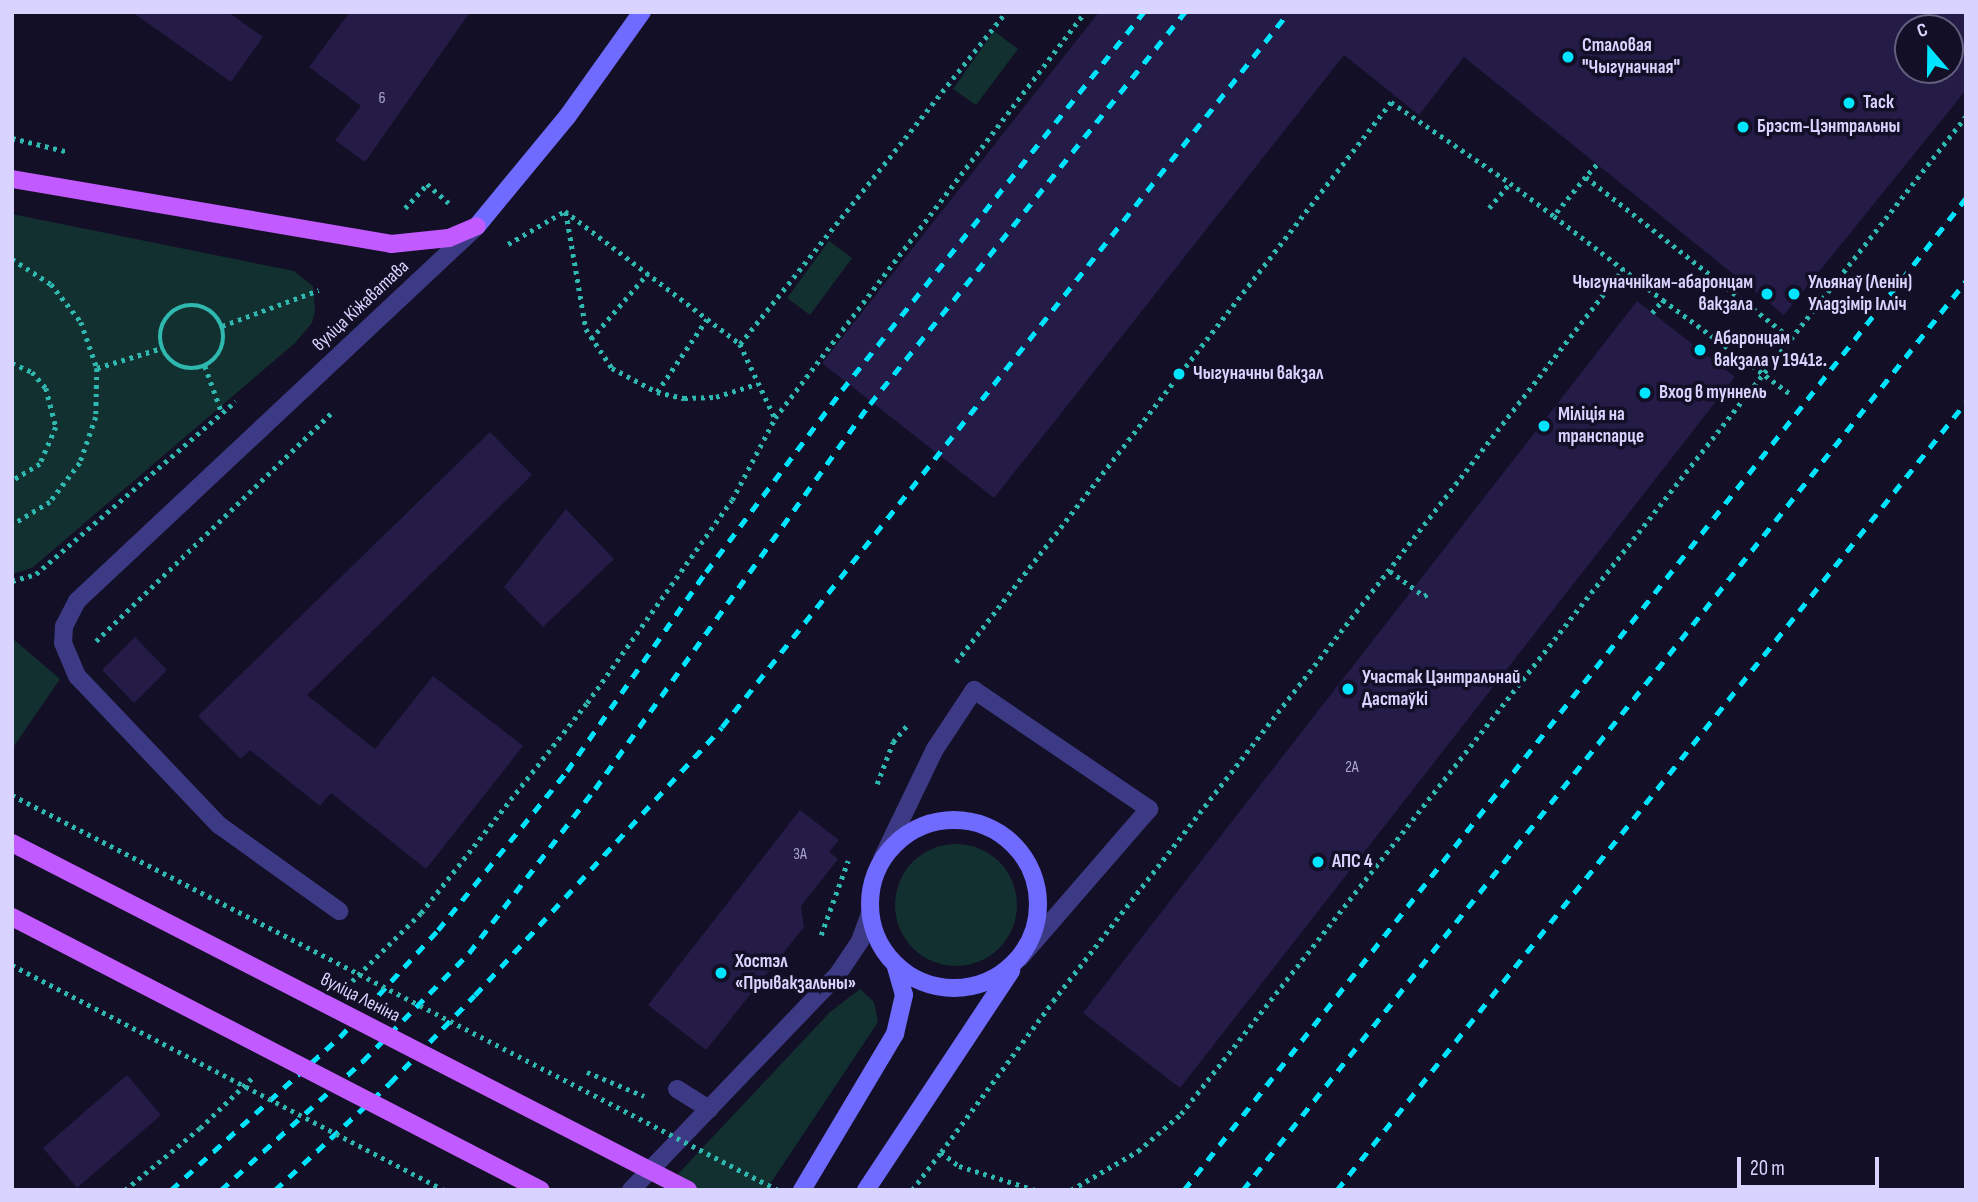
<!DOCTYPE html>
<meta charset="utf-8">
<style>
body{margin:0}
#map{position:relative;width:1978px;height:1202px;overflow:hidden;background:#130f26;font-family:"Sofia Sans Condensed",sans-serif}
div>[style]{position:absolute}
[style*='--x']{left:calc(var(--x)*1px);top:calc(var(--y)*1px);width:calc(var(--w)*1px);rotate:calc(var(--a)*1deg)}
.green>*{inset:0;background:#12302f}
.round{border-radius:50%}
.building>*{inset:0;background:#241b47}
.path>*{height:4.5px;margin-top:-2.25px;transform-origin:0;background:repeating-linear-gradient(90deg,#2fb8b0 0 3.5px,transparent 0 8.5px)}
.path>.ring{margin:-2.25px;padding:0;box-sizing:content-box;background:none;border:4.5px solid #2fb8b0;border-radius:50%}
.lane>*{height:18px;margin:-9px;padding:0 9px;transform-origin:9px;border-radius:9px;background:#3d3a85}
.street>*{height:18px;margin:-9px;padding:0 9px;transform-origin:9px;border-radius:9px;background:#3d3a85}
.secondary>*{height:18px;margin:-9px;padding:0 9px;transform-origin:9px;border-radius:9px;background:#6f6bff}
.secondary>.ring{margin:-9px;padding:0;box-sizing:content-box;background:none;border:18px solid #6f6bff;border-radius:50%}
.primary>*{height:18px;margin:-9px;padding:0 9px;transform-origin:9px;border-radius:9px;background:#c25bff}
.rail>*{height:5px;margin-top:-2.5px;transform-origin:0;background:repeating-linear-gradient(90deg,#00e5ff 0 10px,transparent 0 19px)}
.path-bridge>*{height:4.5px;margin-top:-2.25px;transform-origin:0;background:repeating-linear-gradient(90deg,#2fb8b0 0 3.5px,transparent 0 8.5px)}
.primary-bridge>*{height:18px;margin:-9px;padding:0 9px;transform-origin:9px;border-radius:9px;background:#c25bff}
.dots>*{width:19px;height:19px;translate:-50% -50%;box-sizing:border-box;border:4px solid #130f26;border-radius:50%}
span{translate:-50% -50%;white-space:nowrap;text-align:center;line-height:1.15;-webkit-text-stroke:7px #130f26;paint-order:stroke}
.number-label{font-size:16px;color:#aca6d1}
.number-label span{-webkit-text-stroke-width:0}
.poi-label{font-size:19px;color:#d9d4ff;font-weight:700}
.left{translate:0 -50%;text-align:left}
.right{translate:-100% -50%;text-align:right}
.street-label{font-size:19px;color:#d9d4ff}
.frame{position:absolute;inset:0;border:14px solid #d9d4ff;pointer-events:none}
.north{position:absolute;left:1894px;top:14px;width:70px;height:70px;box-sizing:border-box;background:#130f26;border:2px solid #625e7d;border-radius:50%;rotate:340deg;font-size:19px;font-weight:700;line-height:28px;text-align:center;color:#d9d4ff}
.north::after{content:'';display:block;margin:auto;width:24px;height:32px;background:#00e5ff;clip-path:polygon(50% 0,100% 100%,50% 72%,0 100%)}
.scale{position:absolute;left:1737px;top:1157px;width:142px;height:32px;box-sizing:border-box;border:4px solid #d9d4ff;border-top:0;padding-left:9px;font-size:21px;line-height:24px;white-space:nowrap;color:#d9d4ff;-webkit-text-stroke:5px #130f26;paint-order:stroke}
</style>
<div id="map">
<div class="green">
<div style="clip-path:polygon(994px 31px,1018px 49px,976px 105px,953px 89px)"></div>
<div style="clip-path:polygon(12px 214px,294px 271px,313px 286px,315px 311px,312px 323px,295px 343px,32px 568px,12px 574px)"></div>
<div style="clip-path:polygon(829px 241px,852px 258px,810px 315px,787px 298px)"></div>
<div style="clip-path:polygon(12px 638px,60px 679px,12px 749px)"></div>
<div class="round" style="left:895px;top:844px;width:122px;height:122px"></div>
<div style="clip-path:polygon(860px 989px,874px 1002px,878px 1022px,766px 1190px,663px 1190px,830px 1012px)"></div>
</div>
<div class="building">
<div style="clip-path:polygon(132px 12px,228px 12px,263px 37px,231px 82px)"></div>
<div style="clip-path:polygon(350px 12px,470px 12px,365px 162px,335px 140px,361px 106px,309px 67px)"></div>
<div style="clip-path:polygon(evenodd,1099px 12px,1966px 12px,1966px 90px,1784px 315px,1464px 57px,1419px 115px,1344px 55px,994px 498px,822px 363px,1099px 12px,1908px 28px,1950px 28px,1950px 70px,1908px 70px,1908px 28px)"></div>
<div style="clip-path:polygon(1637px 301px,1735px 377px,1180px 1088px,1083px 1013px)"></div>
<div style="clip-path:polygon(490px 432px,532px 475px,307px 695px,375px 749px,433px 676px,523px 746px,426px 869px,331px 793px,320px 806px,250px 750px,241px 759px,198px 716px)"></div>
<div style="clip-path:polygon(566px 509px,614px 559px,543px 627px,504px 587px)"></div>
<div style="clip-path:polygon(135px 637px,167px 670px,134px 703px,102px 670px)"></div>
<div style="clip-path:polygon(800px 810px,839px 840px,829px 852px,838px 859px,801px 906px,804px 927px,706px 1050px,648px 1005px)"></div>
<div style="clip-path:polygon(127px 1075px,161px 1115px,77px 1188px,43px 1148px)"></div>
</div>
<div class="path">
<div style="--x:12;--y:138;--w:59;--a:13.8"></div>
<div style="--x:1597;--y:165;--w:16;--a:133"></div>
<div style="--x:1586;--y:177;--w:258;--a:38.2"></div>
<div style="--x:1586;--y:177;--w:50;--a:129.4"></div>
<div style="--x:1554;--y:216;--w:138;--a:37.6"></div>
<div style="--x:405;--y:208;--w:33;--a:-47"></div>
<div style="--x:427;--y:184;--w:29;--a:41"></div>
<div style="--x:1489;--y:208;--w:33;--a:-50"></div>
<div style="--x:1510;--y:183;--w:55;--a:36.9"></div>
<div style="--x:566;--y:212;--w:119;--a:80.3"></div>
<div style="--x:586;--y:329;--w:47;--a:56.3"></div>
<div style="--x:612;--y:368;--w:51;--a:28.1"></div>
<div style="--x:657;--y:392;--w:28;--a:13"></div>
<div style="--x:684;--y:398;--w:32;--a:-2"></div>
<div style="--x:716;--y:397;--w:43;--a:-17.6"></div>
<div style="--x:508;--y:244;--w:66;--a:-30.1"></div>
<div style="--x:565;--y:211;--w:220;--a:37.2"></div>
<div style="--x:740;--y:344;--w:82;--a:64.7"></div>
<div style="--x:12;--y:259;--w:46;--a:32.7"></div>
<div style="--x:51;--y:284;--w:48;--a:51.7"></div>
<div style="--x:81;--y:322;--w:49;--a:70.8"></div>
<div style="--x:97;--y:368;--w:49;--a:91.2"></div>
<div style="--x:96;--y:417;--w:49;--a:109.2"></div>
<div style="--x:80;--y:463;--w:49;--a:127.6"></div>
<div style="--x:50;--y:502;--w:44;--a:148.8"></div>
<div class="ring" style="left:160px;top:305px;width:59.5px;height:59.5px"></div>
<div style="--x:1652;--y:313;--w:17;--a:-50"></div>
<div style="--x:1663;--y:300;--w:157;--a:36.4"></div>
<div style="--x:222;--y:326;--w:103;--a:-20.4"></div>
<div style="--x:591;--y:339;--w:87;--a:-49.2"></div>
<div style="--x:740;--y:344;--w:425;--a:-51.3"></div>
<div style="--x:12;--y:363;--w:22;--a:24"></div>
<div style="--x:32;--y:372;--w:21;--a:49"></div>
<div style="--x:46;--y:388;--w:40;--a:75.6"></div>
<div style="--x:56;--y:427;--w:40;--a:113.4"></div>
<div style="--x:40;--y:464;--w:33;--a:149"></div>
<div style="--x:205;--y:366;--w:50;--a:70.1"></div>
<div style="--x:97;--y:368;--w:68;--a:-17.1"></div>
<div style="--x:657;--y:392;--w:88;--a:-55.6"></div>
<div style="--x:1390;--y:571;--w:42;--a:36.3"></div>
<div style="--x:1424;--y:596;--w:8;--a:-30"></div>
<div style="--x:12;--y:581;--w:25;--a:-16"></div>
<div style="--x:36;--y:574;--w:264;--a:-40.9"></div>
<div style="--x:96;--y:641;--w:327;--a:-44.1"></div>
<div style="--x:956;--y:662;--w:709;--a:-52.16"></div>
<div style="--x:1391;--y:102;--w:144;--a:34.2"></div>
<div style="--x:877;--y:784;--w:45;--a:-69.1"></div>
<div style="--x:893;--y:742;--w:23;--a:-50"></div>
<div style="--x:821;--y:935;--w:79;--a:-70"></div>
<div style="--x:352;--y:981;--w:97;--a:-44.6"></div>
<div style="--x:421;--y:913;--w:268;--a:-51.7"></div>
<div style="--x:587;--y:703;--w:249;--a:-54.5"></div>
<div style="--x:732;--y:500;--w:93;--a:-62.3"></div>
<div style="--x:775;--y:418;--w:511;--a:-52.64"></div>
<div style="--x:587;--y:1072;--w:62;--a:22.8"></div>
<div style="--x:941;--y:1152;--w:188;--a:-53.4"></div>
<div style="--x:1053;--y:1001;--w:928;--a:-52.09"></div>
<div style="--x:125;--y:1190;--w:97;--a:-39.6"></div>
<div style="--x:200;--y:1128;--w:74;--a:-43.9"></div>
<div style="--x:912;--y:1190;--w:48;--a:-52.7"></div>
<div style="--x:941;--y:1152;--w:23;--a:38"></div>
<div style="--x:959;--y:1166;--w:80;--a:17.5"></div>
<div style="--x:1071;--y:1190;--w:78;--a:-30.2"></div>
<div style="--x:1138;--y:1151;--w:57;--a:-40.7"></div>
<div style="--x:1181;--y:1114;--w:1270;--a:-51.81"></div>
</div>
<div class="lane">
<div style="--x:77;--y:601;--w:28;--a:117"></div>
<div style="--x:64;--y:626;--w:17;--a:93"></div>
<div style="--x:63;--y:643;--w:36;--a:67"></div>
<div style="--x:77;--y:676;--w:206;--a:46.4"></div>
<div style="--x:219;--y:825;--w:148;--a:35.6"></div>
<div style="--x:882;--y:859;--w:122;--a:-64.3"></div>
<div style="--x:935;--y:749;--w:71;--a:-56.5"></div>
<div style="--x:974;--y:690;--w:212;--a:34.2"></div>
<div style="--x:1149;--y:809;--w:197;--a:130.9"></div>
<div style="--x:677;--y:1089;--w:38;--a:32"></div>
<div style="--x:631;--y:1190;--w:299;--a:-46.2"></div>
<div style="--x:838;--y:974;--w:40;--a:-56"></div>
<div style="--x:860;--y:941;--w:29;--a:-70"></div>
</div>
<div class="street">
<div style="--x:77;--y:601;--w:545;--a:-43.14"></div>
</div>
<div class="secondary">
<div style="--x:477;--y:226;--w:141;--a:-50.5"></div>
<div style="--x:567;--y:117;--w:129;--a:-54.5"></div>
<div class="ring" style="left:870px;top:820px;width:150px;height:150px"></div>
<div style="--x:802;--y:1190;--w:182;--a:-59.2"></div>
<div style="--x:895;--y:1034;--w:40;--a:-77"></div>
<div style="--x:904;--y:995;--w:29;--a:-106"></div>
<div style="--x:866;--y:1190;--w:263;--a:-56.5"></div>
</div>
<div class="primary">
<div style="--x:12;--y:179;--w:385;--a:9.7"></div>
<div style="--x:391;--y:244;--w:58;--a:-5.9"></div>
<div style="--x:449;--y:238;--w:30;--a:-23"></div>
</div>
<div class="rail">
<div style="--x:171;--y:1190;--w:228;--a:-42.2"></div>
<div style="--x:340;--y:1037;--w:145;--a:-47.5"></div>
<div style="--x:438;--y:930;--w:205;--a:-50.9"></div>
<div style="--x:567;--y:771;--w:243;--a:-55.1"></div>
<div style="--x:706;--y:572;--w:227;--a:-53.2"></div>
<div style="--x:842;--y:390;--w:484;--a:-51.4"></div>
<div style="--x:221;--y:1190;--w:192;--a:-42.3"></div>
<div style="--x:363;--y:1061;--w:151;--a:-45.5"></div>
<div style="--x:469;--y:953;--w:207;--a:-52.5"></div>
<div style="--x:595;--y:789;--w:473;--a:-54.5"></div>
<div style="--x:870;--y:404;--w:503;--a:-51.22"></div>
<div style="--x:275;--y:1190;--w:157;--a:-42.9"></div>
<div style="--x:390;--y:1083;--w:122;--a:-46"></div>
<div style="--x:475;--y:995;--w:364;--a:-47.3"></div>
<div style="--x:722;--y:727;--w:913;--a:-51.59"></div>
<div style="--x:1184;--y:1190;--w:1263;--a:-51.75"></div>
<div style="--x:1243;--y:1190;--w:1161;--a:-51.5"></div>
<div style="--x:1337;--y:1190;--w:1008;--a:-51.4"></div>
</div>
<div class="path-bridge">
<div style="--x:12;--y:795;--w:862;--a:27.28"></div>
<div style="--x:12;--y:965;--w:487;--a:27.5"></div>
</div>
<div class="primary-bridge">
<div style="--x:12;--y:843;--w:760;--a:27.17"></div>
<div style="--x:12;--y:917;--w:595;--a:27.3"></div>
</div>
<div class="dots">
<div style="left:1568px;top:57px;background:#00e5ff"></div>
<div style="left:1849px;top:103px;background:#00e5ff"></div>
<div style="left:1743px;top:127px;background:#00e5ff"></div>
<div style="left:1767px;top:294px;background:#00e5ff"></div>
<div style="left:1794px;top:294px;background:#00e5ff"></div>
<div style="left:1700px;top:350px;background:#00e5ff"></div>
<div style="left:1179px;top:374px;background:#00e5ff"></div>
<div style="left:1645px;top:393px;background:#00e5ff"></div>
<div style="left:1544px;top:426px;background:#00e5ff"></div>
<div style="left:1348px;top:689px;background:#00e5ff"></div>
<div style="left:1318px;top:862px;background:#00e5ff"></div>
<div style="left:721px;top:973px;background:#00e5ff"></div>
</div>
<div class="number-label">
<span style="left:382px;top:99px">6</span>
<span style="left:1352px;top:768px">2А</span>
<span style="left:800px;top:855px">3А</span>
</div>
<div class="poi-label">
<span class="left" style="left:1582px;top:57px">Сталовая<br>"Чыгуначная"</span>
<span class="left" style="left:1863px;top:103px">Таск</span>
<span class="left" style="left:1757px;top:127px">Брэст-Цэнтральны</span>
<span class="right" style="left:1753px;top:294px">Чыгуначнікам-абаронцам<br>вакзала</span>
<span class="left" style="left:1808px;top:294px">Ульянаў (Ленін)<br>Уладзімір Ілліч</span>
<span class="left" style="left:1714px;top:350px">Абаронцам<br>вакзала у 1941г.</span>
<span class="left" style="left:1193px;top:374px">Чыгуначны вакзал</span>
<span class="left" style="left:1659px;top:393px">Вход в туннель</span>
<span class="left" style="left:1558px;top:426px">Міліція на<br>транспарце</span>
<span class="left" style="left:1362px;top:689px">Участак Цэнтральнай<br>Дастаўкі</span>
<span class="left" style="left:1332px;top:862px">АПС 4</span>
<span class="left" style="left:735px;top:973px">Хостэл<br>«Прывакзальны»</span>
</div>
<div class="street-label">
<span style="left:361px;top:306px;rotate:-43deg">вуліца Кіжаватава</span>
<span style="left:360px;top:998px;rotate:27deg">вуліца Леніна</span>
</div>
<div class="frame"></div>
<div class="north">С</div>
<div class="scale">20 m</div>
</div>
